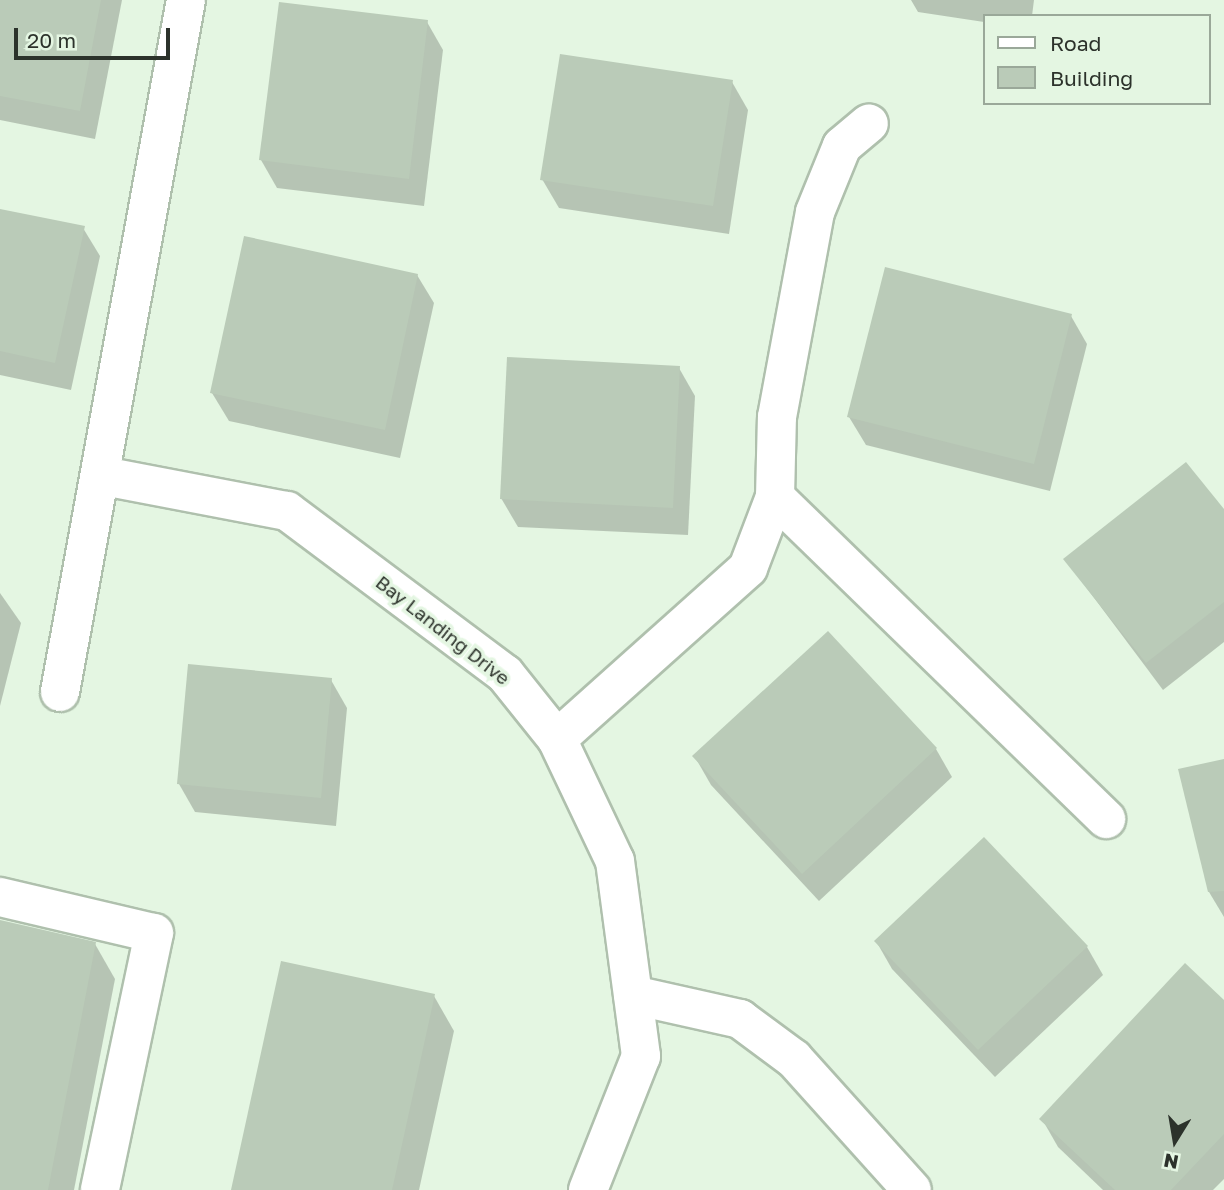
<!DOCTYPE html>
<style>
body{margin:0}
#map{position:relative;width:1224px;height:1190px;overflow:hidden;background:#e4f6e2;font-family:"Golos Text",sans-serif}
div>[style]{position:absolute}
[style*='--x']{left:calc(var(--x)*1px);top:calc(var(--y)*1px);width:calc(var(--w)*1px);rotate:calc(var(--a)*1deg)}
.shadow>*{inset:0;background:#0003}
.building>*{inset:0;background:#bacbb8}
.roads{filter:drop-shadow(2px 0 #afc0ad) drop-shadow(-2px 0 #afc0ad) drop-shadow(0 2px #afc0ad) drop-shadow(0 -2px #afc0ad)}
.street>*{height:38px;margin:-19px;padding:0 19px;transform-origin:19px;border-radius:19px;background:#fff}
span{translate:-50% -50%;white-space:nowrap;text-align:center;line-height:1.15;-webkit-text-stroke:7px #e4f6e2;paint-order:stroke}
.street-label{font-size:19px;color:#2c322b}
.legend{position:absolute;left:983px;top:14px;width:228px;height:91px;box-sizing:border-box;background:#e4f6e2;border:2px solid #9aa899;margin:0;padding:9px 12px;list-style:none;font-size:21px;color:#2c322b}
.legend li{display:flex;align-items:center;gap:14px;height:35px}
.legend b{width:35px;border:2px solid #9aa899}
.north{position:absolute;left:1140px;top:1106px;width:70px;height:70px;-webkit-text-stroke:5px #e4f6e2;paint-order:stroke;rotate:191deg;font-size:19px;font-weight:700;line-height:28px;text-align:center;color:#2c322b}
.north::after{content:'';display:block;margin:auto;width:24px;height:32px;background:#2c322b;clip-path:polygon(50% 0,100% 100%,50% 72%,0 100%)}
.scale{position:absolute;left:14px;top:28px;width:156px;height:32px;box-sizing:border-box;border:4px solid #2c322b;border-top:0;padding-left:9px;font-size:21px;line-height:24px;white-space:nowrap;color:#2c322b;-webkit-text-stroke:5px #e4f6e2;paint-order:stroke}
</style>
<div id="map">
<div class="shadow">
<div style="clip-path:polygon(0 0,122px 0,95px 139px,0 120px)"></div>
<div style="clip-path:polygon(911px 0,1034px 0,1032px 16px,984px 16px,984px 22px,918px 12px)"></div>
<div style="clip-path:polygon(427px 22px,443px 50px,424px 206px,277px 188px,261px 160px)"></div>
<div style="clip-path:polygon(732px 82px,748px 110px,729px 234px,559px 208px,542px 179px)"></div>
<div style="clip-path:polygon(0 210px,83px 228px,100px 256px,71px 390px,0 375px)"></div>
<div style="clip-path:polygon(417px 275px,434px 303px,400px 458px,229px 421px,212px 393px)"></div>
<div style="clip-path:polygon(1071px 316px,1087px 344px,1050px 491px,866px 445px,849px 417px)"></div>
<div style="clip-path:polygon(679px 368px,695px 396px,688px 535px,518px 527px,501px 498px)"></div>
<div style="clip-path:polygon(1224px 512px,1224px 642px,1163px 690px,1065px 559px)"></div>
<div style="clip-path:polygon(0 593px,21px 623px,0 706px)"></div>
<div style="clip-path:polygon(828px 633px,936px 749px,952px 777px,819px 901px,711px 785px,695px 757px)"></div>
<div style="clip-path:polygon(331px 680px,347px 708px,336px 826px,195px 812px,179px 784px)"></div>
<div style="clip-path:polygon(1224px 760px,1224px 917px,1209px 892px,1181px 771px)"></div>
<div style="clip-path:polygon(984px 839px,1087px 947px,1103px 975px,995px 1077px,892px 969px,876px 941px)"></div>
<div style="clip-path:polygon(0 923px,95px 944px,115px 979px,74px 1190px,0 1190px)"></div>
<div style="clip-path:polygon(434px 996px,454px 1031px,419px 1190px,233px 1190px)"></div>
<div style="clip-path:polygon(1224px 1002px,1224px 1179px,1213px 1190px,1103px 1190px,1058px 1147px,1042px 1119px)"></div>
</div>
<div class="building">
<div style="clip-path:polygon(0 0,101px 0,80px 111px,0 96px)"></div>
<div style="clip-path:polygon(279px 2px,428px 20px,409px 179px,259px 160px)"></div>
<div style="clip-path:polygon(560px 54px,733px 80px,713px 206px,540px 180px)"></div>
<div style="clip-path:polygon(0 209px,85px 226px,55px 363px,0 351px)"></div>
<div style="clip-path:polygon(244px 236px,418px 274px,385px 430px,210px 393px)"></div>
<div style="clip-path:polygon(885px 267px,1072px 314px,1034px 464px,847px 417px)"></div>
<div style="clip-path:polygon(507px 357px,680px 366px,673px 508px,500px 499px)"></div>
<div style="clip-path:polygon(1186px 462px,1224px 509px,1224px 602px,1146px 663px,1063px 559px)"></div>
<div style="clip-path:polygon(828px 631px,937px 748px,802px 874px,692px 756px)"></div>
<div style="clip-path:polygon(188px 664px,332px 678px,321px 798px,177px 784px)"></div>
<div style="clip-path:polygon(1224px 759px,1224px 891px,1208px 892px,1178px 769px)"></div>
<div style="clip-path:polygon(984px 837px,1088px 946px,978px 1050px,874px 941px)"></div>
<div style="clip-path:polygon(0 920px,96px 942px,48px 1190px,0 1190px)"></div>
<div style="clip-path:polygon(281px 961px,435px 994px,392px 1190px,231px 1190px)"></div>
<div style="clip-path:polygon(1185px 963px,1224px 1000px,1224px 1134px,1171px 1190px,1115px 1190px,1039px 1119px)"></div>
</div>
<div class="roads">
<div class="street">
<div style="--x:103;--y:476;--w:187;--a:10.8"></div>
<div style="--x:287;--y:511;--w:272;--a:36.8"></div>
<div style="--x:505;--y:674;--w:83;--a:51.3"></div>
<div style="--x:557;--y:739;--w:135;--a:64.6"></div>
<div style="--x:615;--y:861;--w:197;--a:82.4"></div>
<div style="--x:641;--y:1056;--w:144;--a:111.6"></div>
<div style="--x:775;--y:497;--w:462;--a:44.2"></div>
<div style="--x:60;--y:692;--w:703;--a:-79.68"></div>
<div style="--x:557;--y:739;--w:256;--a:-41.8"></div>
<div style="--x:748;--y:568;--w:76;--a:-69.2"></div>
<div style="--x:775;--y:497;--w:80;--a:-88.6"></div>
<div style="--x:777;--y:417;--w:208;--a:-79.5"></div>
<div style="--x:815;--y:212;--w:71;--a:-67.8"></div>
<div style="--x:842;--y:146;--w:35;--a:-40"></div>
<div style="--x:0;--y:897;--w:158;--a:13.2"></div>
<div style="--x:154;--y:933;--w:263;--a:101.9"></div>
<div style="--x:633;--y:995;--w:110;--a:12.6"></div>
<div style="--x:740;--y:1019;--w:67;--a:36.5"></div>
<div style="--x:794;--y:1059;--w:176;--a:48"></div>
</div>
</div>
<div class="street-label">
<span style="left:443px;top:630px;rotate:38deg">Bay Landing Drive</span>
</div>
<ul class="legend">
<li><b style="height:9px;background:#fff"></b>Road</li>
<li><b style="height:19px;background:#bacbb8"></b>Building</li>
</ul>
<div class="north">N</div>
<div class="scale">20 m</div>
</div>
